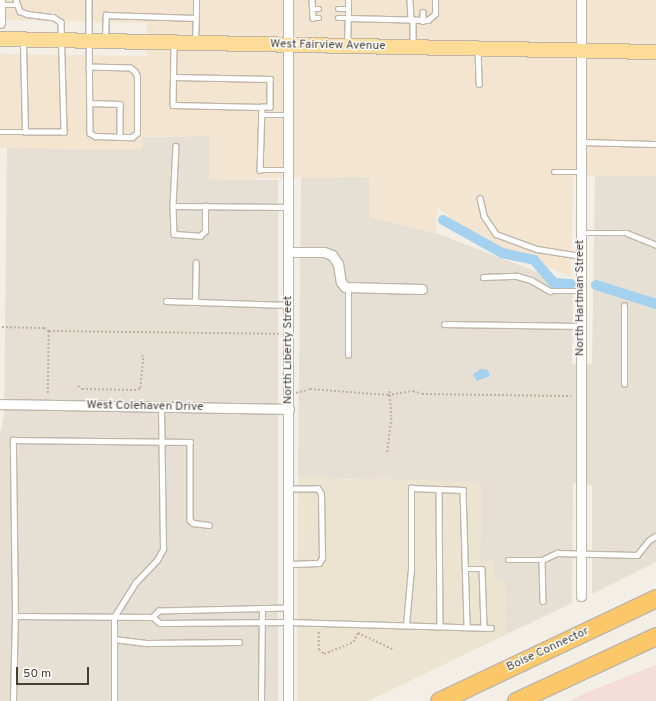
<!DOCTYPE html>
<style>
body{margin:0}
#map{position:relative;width:656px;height:701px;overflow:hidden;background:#f3eee6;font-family:Overpass,sans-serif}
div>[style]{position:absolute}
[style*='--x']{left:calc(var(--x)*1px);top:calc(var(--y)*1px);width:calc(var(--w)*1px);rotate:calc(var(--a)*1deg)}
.residential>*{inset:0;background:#e6e0d4}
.commercial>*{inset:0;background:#f4e5d1}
.education>*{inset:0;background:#ece3d0}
.medical>*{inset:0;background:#f3dcd9}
.water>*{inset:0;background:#a3d1ef}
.canal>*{height:10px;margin:-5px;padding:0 5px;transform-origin:5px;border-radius:5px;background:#a3d1ef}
.path>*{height:1.5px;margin-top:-0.75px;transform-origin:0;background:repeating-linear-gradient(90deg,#bfb19a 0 2px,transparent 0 4px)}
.roads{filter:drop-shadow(1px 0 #beb6a9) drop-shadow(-1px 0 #beb6a9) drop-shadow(0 1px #beb6a9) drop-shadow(0 -1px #beb6a9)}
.lane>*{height:4.5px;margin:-2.25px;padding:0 2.25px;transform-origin:2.25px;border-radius:2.25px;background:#fff}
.street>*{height:9px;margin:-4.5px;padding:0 4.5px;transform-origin:4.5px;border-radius:4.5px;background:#fff}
.primary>*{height:14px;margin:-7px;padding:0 7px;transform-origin:7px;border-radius:7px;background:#fcdc96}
.highway>*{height:17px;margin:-8.5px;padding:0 8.5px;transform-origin:8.5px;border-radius:8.5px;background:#fbc769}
span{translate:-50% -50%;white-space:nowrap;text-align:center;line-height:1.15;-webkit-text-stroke:3px #fff;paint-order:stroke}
.street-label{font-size:12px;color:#453f35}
.scale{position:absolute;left:16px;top:667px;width:73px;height:18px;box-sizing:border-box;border:2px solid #453f35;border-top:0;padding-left:5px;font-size:12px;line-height:14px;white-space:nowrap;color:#453f35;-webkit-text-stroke:3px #fff;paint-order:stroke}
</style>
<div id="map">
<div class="residential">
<div style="clip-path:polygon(209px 136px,209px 179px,278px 180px,278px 701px,0 701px,0 434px,4px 416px,7px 148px,142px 149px,143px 137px)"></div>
<div style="clip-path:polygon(595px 175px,656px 176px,656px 562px,592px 594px,592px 485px,573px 483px,572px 603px,505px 635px,506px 581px,494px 580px,480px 559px,481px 482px,298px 477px,301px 177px,369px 177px,369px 217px,436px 233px,573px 286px,572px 364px,592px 364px)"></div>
</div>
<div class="commercial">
<div style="clip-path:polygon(0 0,656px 0,656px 176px,573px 175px,571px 277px,471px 235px,437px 207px,436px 233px,369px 217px,369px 177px,209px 179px,209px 136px,143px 137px,142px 149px,0 148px,0 54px,146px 56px,147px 23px,0 20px)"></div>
</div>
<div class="education">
<div style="clip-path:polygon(298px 477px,481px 482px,480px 559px,494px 560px,494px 580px,506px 580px,505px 635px,368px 701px,297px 701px)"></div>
</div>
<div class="medical">
<div style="clip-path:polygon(656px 665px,656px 701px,569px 701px,586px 693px)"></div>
</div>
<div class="water">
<div style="clip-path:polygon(481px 369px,488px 370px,490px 376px,477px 381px,473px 374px)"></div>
</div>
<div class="canal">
<div style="--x:443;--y:220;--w:68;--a:29.2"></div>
<div style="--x:502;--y:253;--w:33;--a:12"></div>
<div style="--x:534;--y:260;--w:30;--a:49"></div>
<div style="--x:554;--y:283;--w:17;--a:3"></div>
<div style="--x:596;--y:285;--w:63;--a:17.6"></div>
</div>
<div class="path">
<div style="--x:2;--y:327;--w:42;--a:1.4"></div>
<div style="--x:44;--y:328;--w:6;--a:31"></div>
<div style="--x:49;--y:331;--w:64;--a:90.9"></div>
<div style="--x:49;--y:331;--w:230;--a:0.7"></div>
<div style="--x:78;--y:386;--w:5;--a:37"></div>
<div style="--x:82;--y:389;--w:56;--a:1"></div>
<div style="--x:138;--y:390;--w:3;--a:-45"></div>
<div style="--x:140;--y:388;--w:31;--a:-84"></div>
<div style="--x:143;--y:357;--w:4;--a:-124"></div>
<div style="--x:296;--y:393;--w:15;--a:-16"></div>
<div style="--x:310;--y:389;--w:78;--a:4.4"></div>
<div style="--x:388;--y:395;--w:25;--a:-9"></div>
<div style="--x:413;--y:391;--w:9;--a:18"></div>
<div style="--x:422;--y:394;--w:149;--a:0.8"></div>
<div style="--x:387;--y:452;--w:35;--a:-83"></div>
<div style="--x:391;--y:417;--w:28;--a:-94"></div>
<div style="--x:319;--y:632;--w:17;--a:90"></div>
<div style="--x:319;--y:649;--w:7;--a:45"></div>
<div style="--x:324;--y:654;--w:31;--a:-22"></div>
<div style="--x:353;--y:642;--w:10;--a:-61"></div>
<div style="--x:358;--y:633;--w:38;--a:25"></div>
</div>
<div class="roads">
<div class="lane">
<div style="--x:16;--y:0;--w:12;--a:70"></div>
<div style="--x:20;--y:11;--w:8;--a:23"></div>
<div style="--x:27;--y:14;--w:26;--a:7"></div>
<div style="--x:53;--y:17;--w:9;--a:32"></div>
<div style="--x:61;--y:22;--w:110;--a:88.4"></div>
<div style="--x:64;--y:132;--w:39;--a:180"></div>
<div style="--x:25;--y:132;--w:91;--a:-91.3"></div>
<div style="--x:89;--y:0;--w:24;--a:90"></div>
<div style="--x:89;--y:24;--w:109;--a:89.5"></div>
<div style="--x:90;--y:133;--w:6;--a:31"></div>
<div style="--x:95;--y:136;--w:37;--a:2"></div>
<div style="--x:132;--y:137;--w:6;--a:-39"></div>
<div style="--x:137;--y:133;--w:56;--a:-90"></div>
<div style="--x:137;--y:77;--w:5;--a:-112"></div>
<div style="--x:135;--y:72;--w:6;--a:-141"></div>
<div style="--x:130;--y:68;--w:41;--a:-178.6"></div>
<div style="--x:312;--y:0;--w:18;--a:87"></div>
<div style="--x:313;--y:18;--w:6;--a:0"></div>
<div style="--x:410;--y:0;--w:20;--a:87"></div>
<div style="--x:0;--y:5;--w:16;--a:0"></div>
<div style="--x:312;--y:9;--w:7;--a:0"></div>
<div style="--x:338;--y:9;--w:10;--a:0"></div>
<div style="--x:423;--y:12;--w:9;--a:90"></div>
<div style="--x:338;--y:18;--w:10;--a:0"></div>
<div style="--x:348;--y:18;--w:18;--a:-90"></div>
<div style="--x:413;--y:20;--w:26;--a:90"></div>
<div style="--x:105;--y:39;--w:24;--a:-88"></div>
<div style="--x:106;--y:15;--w:90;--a:1.9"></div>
<div style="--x:196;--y:18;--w:18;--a:-90"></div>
<div style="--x:195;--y:42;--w:24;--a:-88"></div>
<div style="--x:174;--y:44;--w:61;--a:90.9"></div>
<div style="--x:173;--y:105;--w:89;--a:1.3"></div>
<div style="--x:262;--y:107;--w:63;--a:91.8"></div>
<div style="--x:260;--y:170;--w:29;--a:0"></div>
<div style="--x:347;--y:44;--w:26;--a:-88"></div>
<div style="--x:348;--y:18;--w:80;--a:1.4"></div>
<div style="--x:428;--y:20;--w:9;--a:-41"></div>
<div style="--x:435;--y:14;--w:14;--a:-90"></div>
<div style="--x:478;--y:50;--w:34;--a:88"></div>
<div style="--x:174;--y:77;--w:96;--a:1.2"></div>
<div style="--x:270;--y:79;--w:28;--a:90"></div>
<div style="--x:270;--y:107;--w:8;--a:180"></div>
<div style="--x:90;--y:103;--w:30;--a:2"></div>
<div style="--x:120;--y:104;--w:33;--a:90"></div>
<div style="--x:261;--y:115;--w:29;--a:0"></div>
<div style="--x:0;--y:132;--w:25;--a:0"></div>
<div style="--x:581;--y:142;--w:74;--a:1.5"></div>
<div style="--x:176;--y:146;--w:60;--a:92.9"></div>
<div style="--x:173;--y:206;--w:115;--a:0.5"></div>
<div style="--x:554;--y:172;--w:27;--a:0"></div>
<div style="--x:480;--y:198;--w:18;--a:77"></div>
<div style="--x:484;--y:216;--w:22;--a:56"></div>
<div style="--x:496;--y:234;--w:44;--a:20.1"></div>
<div style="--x:537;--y:249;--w:45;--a:9"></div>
<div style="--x:173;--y:206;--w:28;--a:88"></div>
<div style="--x:174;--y:234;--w:26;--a:4"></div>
<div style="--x:200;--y:236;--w:7;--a:-45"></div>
<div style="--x:205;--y:231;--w:25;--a:-90"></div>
<div style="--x:581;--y:233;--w:46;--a:0"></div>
<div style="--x:627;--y:233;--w:31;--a:22"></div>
<div style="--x:483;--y:277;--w:34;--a:-2"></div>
<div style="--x:517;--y:276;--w:15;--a:16"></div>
<div style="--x:531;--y:280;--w:22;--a:30"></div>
<div style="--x:550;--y:291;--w:31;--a:0"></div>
<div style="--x:166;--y:301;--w:123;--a:1.9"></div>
<div style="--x:195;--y:302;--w:39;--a:-89"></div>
<div style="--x:444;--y:324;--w:137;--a:0.8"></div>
<div style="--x:348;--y:355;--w:67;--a:-90"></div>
<div style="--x:624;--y:384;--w:78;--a:-90"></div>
<div style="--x:439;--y:489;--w:137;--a:89.6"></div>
<div style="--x:508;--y:560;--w:34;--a:0"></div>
<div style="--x:542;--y:560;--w:17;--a:-25"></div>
<div style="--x:557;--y:553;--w:80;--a:1.4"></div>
<div style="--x:637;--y:555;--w:19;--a:-51"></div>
<div style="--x:649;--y:540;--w:8;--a:-30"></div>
<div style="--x:542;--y:560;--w:41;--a:88.6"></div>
<div style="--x:289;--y:564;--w:30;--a:-2"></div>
<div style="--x:319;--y:563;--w:6;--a:-59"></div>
<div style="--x:322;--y:558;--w:64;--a:-90.9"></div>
<div style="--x:321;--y:494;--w:6;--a:-121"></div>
<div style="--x:318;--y:489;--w:29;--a:180"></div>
<div style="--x:465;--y:569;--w:17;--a:0"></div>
<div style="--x:482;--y:569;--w:58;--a:88"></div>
<div style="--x:288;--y:608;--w:129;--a:178.7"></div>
<div style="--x:159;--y:611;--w:8;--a:135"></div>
<div style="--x:153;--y:617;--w:9;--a:41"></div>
<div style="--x:160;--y:623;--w:128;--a:-0.4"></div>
<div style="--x:288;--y:622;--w:203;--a:1.7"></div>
<div style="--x:15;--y:616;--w:176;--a:-90.7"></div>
<div style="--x:13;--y:440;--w:177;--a:0.6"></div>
<div style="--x:190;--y:442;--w:78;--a:90"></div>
<div style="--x:190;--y:520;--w:4;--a:45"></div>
<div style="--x:193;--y:523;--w:16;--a:7"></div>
<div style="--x:406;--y:625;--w:56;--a:-84.9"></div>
<div style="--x:411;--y:569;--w:81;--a:-90"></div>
<div style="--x:411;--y:488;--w:52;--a:2.2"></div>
<div style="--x:463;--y:490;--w:137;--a:88.3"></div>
<div style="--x:114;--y:639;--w:34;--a:7"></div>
<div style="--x:148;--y:643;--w:91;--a:-0.6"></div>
<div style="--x:13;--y:701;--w:85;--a:-88.7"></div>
<div style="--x:15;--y:616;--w:138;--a:0.4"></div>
<div style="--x:114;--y:701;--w:84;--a:-90"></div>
<div style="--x:114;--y:617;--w:40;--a:-58"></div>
<div style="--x:135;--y:583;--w:32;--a:-46"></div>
<div style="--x:157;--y:560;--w:13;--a:-61"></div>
<div style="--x:163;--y:549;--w:142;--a:-90.8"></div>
<div style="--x:261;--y:701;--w:92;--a:-89.4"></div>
</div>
<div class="street">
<div style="--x:288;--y:0;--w:701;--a:90"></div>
<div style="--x:0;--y:23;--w:23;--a:-90"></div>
<div style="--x:290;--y:252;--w:34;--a:0"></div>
<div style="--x:324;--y:252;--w:9;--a:21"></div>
<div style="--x:332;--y:255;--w:11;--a:56"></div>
<div style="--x:338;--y:264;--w:18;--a:81"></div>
<div style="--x:341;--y:282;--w:6;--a:51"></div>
<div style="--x:345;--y:287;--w:77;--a:1.5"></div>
<div style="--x:0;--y:404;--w:289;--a:1"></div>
<div style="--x:581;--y:596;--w:596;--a:-90"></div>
</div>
<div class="primary">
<div style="--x:0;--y:39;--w:656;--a:1.14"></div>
</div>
<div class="highway">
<div style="--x:439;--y:701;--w:240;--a:-25.4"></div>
<div style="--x:516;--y:701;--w:154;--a:-24.9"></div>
</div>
</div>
<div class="street-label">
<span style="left:328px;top:46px;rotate:1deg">West Fairview Avenue</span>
<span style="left:581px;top:298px;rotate:-90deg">North Hartman Street</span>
<span style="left:289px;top:350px;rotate:-90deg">North Liberty Street</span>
<span style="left:145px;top:407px;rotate:1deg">West Colehaven Drive</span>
<span style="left:548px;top:650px;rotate:-25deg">Boise Connector</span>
</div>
<div class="scale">50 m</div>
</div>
